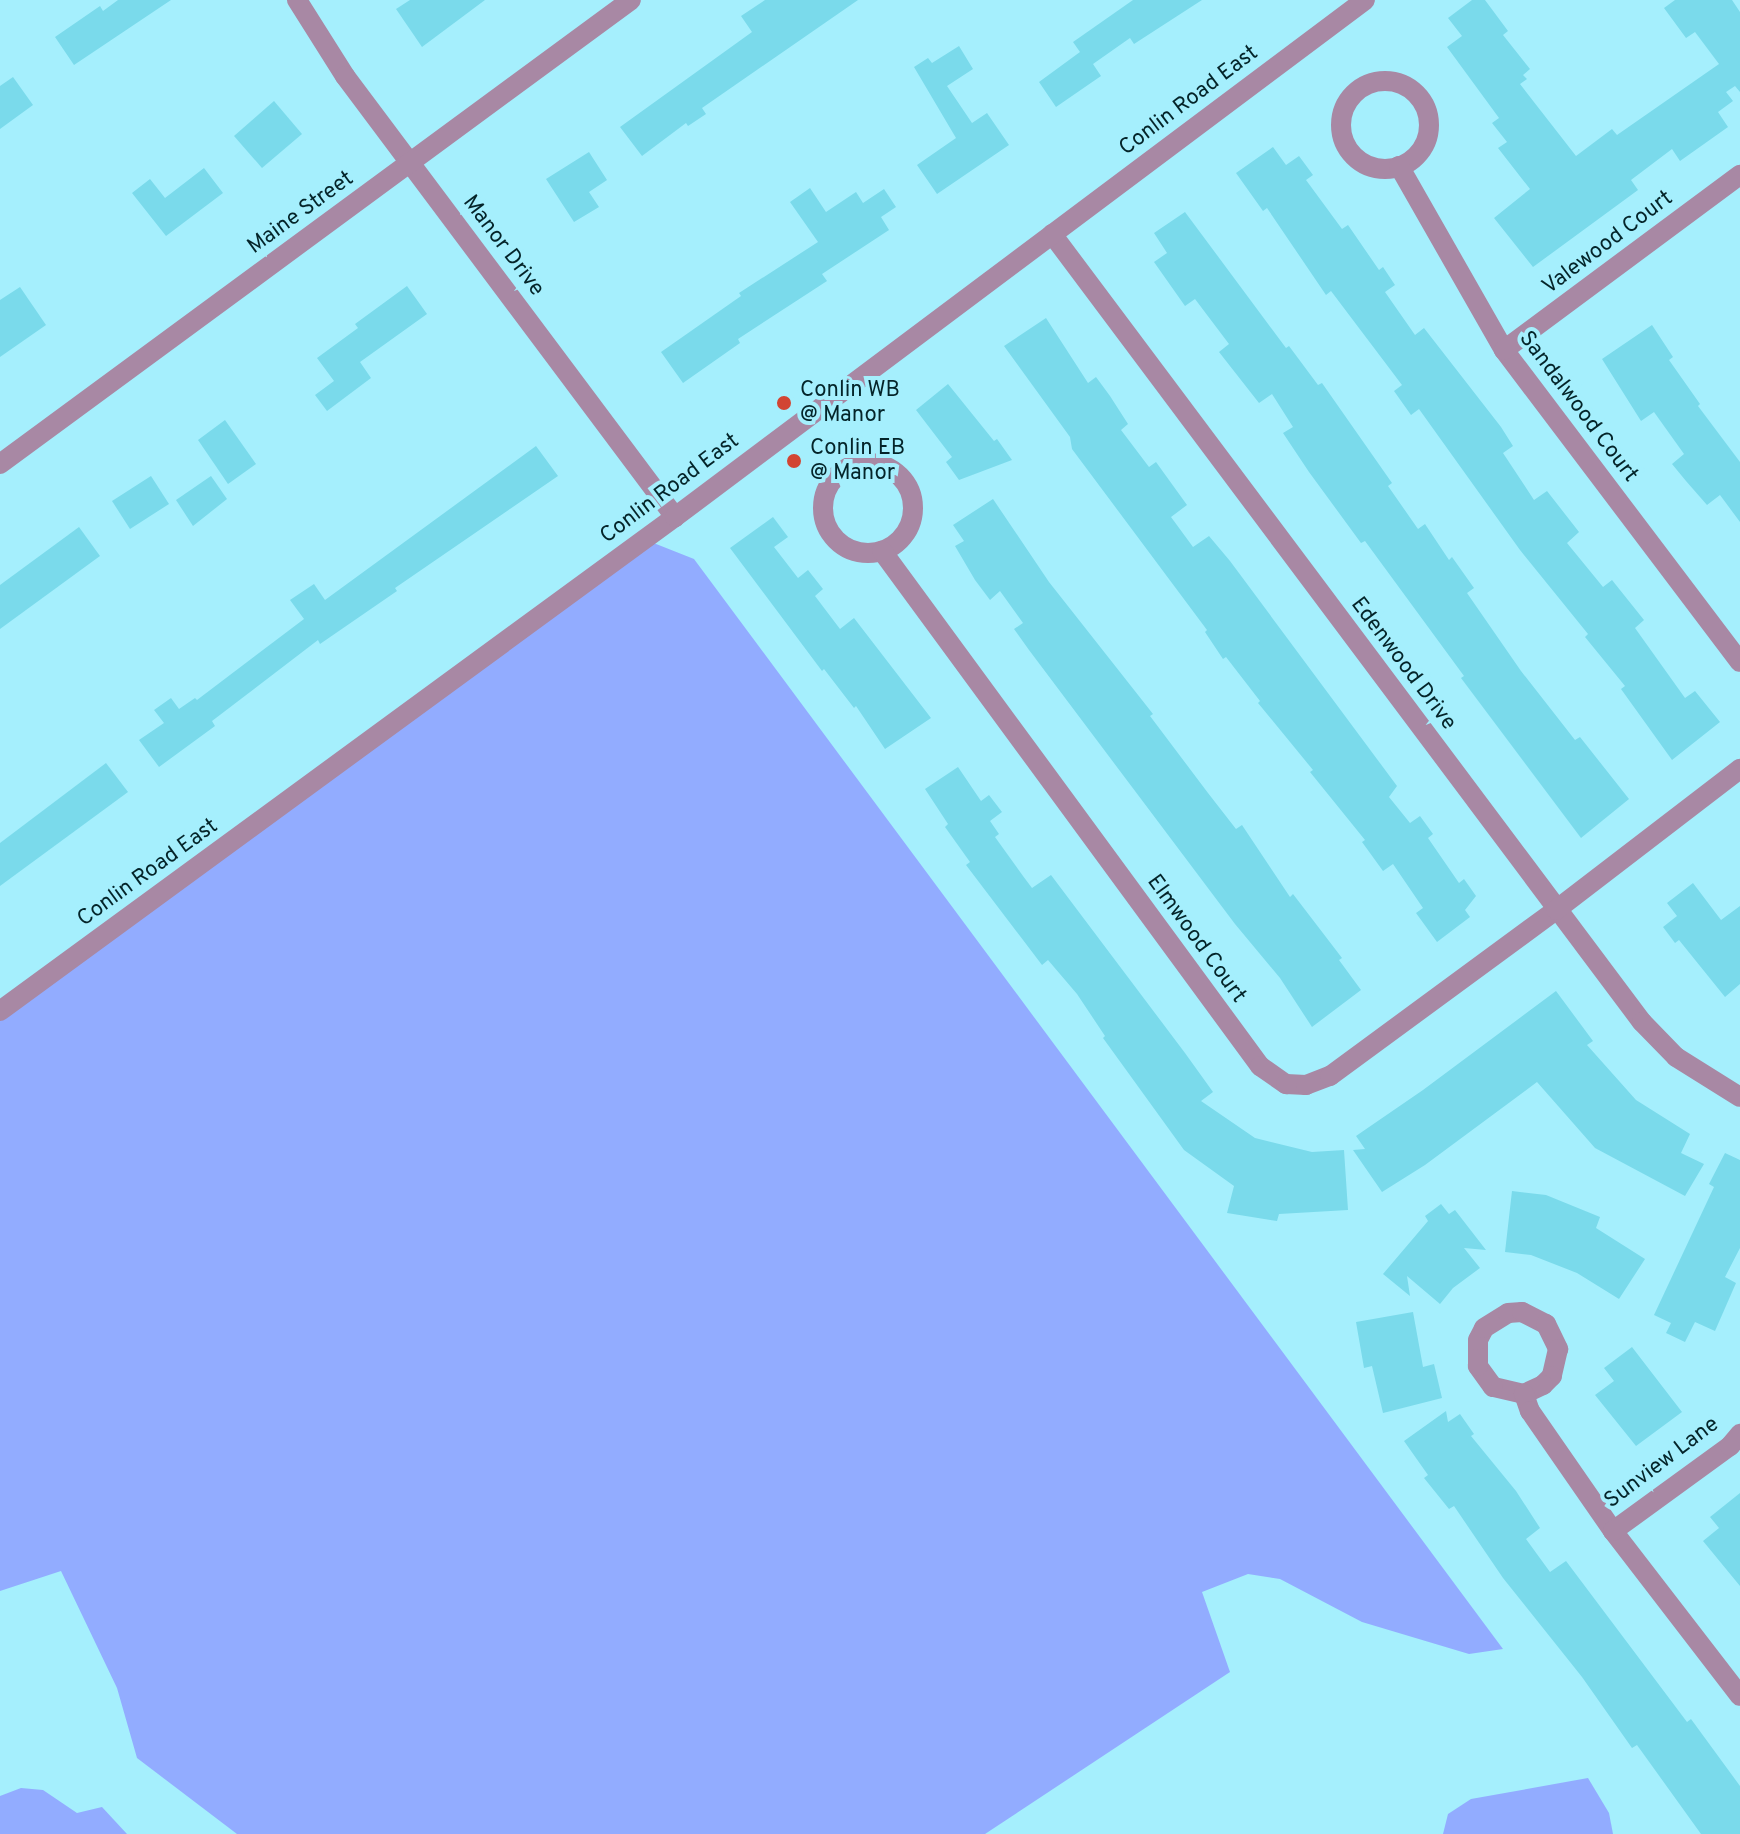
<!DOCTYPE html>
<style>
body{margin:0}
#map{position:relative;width:1740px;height:1834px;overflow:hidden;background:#a5effd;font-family:Overpass,sans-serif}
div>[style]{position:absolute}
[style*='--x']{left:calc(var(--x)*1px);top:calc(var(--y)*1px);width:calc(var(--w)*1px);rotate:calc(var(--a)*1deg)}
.forest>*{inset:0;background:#92acff}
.building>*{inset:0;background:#7adaeb}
.minor>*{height:20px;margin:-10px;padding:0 10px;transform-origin:10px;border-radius:10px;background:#a888a4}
.minor>.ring{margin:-10px;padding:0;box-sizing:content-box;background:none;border:20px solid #a888a4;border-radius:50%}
.tertiary>*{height:20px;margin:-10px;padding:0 10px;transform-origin:10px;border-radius:10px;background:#a888a4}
.dots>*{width:22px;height:22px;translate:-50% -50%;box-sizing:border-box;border:4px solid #a5effd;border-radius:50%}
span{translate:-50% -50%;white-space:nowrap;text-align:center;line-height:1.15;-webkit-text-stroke:8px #a5effd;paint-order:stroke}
.street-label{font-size:22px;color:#042429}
.poi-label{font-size:22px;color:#042429}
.left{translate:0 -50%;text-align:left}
</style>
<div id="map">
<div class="forest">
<div style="clip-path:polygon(646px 540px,694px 559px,1503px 1649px,1469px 1654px,1362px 1622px,1280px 1579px,1248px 1574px,1202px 1592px,1230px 1672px,985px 1834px,237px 1834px,137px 1758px,117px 1688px,61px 1571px,0 1591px,0 1017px)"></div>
<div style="clip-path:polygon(1588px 1778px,1609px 1813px,1613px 1834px,1443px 1834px,1448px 1814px,1471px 1799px)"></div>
<div style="clip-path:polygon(21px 1788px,43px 1790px,77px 1813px,102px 1807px,127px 1834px,0 1834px,0 1796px)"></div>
</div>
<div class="building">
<div style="clip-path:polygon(118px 0,171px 0,74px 65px,55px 37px,100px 6px,103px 11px)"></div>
<div style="clip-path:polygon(410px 0,485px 0,422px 47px,396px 9px)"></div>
<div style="clip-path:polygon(765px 0,858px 0,702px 108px,706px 114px,688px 126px,686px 123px,642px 156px,620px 127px,752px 32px,741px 16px)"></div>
<div style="clip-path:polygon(1133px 0,1202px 0,1134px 44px,1130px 38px,1093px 64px,1101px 76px,1056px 107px,1039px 82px,1080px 52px,1073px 42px)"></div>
<div style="clip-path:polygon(1472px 0,1485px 0,1508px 31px,1503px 35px,1530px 69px,1523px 75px,1527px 79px,1520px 84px,1576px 156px,1612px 129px,1617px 135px,1719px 64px,1695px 32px,1686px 38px,1664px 8px,1675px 0,1732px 0,1740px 12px,1740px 92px,1735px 86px,1726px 92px,1733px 101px,1718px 112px,1728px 127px,1680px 161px,1672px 149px,1631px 180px,1638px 190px,1533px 267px,1494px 218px,1530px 189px,1498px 148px,1507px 142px,1492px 123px,1499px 118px,1447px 47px,1462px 36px,1448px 18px)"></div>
<div style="clip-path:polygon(959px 46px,973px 69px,947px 86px,972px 123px,987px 113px,1009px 145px,937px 194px,917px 165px,956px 138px,914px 67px,928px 58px,932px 63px)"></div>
<div style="clip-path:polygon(13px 77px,33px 105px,0 129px,0 86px)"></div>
<div style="clip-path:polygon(274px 101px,302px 134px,262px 168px,234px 136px)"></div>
<div style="clip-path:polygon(1273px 147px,1286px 165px,1299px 156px,1313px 175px,1306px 180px,1342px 229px,1348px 225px,1379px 270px,1383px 267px,1395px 285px,1385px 292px,1415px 335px,1424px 328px,1501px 427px,1513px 446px,1503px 453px,1534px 500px,1547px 491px,1579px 532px,1567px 543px,1603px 587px,1612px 580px,1644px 620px,1635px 628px,1685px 698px,1695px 691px,1720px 722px,1672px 760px,1621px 689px,1625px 686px,1585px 637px,1588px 634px,1520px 550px,1419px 409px,1411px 415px,1394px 391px,1402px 385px,1331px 291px,1326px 295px,1267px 208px,1263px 211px,1236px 173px)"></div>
<div style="clip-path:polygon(589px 152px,607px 180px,589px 192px,599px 207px,574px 222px,546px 179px)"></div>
<div style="clip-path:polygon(204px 168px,223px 193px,166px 236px,132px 193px,150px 179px,165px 198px)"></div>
<div style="clip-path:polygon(810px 188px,826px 212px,856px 192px,863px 203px,884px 189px,896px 207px,881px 217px,889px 230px,822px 274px,827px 281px,738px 339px,740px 343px,683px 383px,661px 352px,741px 296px,739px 293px,818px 242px,790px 202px)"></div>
<div style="clip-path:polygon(1185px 212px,1286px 348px,1289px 346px,1318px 385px,1322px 383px,1392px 483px,1388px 486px,1418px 529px,1425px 524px,1449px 560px,1452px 557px,1474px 588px,1467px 593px,1521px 671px,1575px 740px,1580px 737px,1629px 799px,1581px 838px,1461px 678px,1464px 676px,1365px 541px,1361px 543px,1309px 472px,1283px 433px,1293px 427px,1272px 394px,1259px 403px,1219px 352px,1229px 344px,1195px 299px,1185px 306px,1154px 262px,1167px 253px,1154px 233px)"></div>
<div style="clip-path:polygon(407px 286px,427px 314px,360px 362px,371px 378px,327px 411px,315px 395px,334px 381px,317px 358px,358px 328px,355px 324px)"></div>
<div style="clip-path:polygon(20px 287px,46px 325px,0 357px,0 300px)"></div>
<div style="clip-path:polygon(1046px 318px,1088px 383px,1096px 377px,1110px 396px,1128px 424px,1121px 430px,1149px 467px,1156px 462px,1187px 505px,1171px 517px,1193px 547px,1209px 536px,1230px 561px,1397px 786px,1389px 797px,1410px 823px,1420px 816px,1433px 834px,1428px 838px,1459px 883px,1464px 879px,1476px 896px,1465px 910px,1470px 917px,1437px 942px,1416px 913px,1423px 908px,1393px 864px,1383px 871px,1362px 842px,1365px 840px,1310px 772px,1313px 770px,1258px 703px,1260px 701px,1226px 657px,1223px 659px,1205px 632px,1207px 630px,1072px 449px,1070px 437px,1004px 346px)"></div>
<div style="clip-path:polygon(1652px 325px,1673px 357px,1669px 360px,1700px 404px,1698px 406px,1740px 462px,1740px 522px,1720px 495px,1707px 505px,1686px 481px,1672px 464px,1684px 454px,1654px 412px,1641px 421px,1602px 359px)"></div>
<div style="clip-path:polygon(948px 384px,994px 441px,997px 439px,1012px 460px,959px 480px,946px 462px,952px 457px,916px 410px)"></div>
<div style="clip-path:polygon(225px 420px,256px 464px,228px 484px,198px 440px)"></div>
<div style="clip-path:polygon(536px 446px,558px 476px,395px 588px,397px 591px,320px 644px,318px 640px,212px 721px,215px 726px,159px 767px,139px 740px,164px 723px,154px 710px,171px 698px,179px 709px,195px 698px,197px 700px,304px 619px,290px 600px,314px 584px,325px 600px)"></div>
<div style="clip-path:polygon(151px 476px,169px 504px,130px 529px,112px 501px)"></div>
<div style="clip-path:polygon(211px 476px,227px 499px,193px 526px,176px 500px)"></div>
<div style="clip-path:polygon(993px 499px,1049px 582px,1153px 714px,1150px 716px,1208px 793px,1236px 829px,1242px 825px,1290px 897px,1293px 894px,1342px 958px,1339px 960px,1361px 990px,1312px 1027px,1280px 978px,1235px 924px,1029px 650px,1014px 629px,1023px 623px,1000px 591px,990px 600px,975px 580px,955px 546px,964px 541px,953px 525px)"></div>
<div style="clip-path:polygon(773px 517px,788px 537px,774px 547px,798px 578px,808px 570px,823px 589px,815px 596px,840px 629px,854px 618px,931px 718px,885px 749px,856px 706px,854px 708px,824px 669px,822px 671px,730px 548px)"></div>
<div style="clip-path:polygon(79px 527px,100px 556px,0 629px,0 585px)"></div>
<div style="clip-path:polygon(106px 763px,128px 792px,0 886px,0 843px)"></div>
<div style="clip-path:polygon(958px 767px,981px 801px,989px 795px,1002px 812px,990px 821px,999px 834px,995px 837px,1023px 876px,1032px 888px,1051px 875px,1185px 1053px,1213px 1092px,1201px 1101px,1255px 1138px,1312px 1152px,1344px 1150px,1348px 1210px,1279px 1214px,1277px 1221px,1227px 1213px,1234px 1186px,1184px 1150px,1103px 1038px,1105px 1036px,1077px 994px,1048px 960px,1042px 965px,966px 865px,970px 862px,945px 827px,948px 824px,925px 789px)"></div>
<div style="clip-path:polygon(1693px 883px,1721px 920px,1740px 906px,1740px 984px,1725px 997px,1679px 940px,1675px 943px,1663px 927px,1677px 916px,1667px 903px)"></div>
<div style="clip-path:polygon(1556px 991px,1593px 1041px,1587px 1045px,1636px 1100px,1690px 1134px,1681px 1153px,1704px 1164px,1685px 1196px,1595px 1148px,1537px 1082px,1425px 1165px,1382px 1192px,1353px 1150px,1365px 1149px,1356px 1136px,1423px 1090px)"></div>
<div style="clip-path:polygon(1725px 1153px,1740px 1160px,1740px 1248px,1725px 1277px,1736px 1283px,1715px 1331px,1695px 1322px,1685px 1342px,1666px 1333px,1671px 1323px,1654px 1315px,1714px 1187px,1709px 1184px)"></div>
<div style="clip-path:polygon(1512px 1191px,1546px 1195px,1600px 1217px,1596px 1228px,1645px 1259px,1619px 1299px,1577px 1273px,1531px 1255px,1505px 1252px)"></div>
<div style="clip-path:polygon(1441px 1204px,1449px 1214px,1455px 1210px,1486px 1250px,1464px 1248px,1480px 1268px,1453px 1288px,1440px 1304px,1407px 1276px,1410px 1296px,1383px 1274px,1428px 1221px,1425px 1216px)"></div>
<div style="clip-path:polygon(1413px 1312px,1423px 1367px,1434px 1364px,1442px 1398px,1383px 1413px,1372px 1366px,1364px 1368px,1356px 1322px)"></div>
<div style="clip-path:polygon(1632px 1347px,1682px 1412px,1636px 1446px,1595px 1395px,1614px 1381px,1604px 1368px)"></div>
<div style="clip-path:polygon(1446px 1411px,1448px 1422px,1460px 1414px,1474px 1434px,1471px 1436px,1516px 1491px,1540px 1528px,1526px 1539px,1550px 1572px,1566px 1561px,1687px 1722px,1691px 1719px,1740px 1786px,1740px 1834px,1701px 1834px,1637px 1745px,1632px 1748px,1582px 1677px,1503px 1578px,1454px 1506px,1449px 1509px,1424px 1478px,1428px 1475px,1404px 1441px)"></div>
<div style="clip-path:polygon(1740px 1493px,1740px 1586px,1703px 1541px,1719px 1528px,1710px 1517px)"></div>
</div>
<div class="minor">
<div style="--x:297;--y:0;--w:90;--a:57.7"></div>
<div style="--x:345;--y:76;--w:551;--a:53.19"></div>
<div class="ring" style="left:1341px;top:81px;width:68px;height:68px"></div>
<div style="--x:1399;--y:166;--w:212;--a:60.3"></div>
<div style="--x:1504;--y:350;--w:391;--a:52.9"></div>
<div style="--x:1052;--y:234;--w:984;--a:53.18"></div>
<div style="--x:1642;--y:1022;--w:49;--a:45.8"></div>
<div style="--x:1676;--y:1057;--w:75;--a:32"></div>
<div style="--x:1504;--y:350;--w:294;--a:-36.6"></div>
<div class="ring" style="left:823px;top:463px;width:70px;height:70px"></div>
<div style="--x:0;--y:464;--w:783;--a:-36.33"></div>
<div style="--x:882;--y:551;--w:639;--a:53.72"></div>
<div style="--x:1260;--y:1066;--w:32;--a:35"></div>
<div style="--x:1286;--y:1084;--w:20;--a:3"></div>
<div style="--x:1306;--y:1085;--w:26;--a:-21"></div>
<div style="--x:1330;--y:1076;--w:280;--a:-36.3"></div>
<div style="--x:1556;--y:910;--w:232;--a:-37.5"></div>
<div style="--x:1524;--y:1394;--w:32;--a:-167"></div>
<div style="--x:1493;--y:1387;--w:26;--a:-126"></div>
<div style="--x:1478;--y:1366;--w:26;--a:-90"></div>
<div style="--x:1478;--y:1340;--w:13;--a:-63"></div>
<div style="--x:1484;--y:1328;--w:28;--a:-32"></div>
<div style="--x:1508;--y:1313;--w:14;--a:-4"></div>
<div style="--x:1522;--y:1312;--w:27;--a:27"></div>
<div style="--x:1546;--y:1324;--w:28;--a:64"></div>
<div style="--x:1558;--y:1349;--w:28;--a:103"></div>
<div style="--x:1552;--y:1376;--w:13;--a:135"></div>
<div style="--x:1543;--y:1385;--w:21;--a:155"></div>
<div style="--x:1524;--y:1394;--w:18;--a:71"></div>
<div style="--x:1530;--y:1411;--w:146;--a:55.3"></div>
<div style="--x:1613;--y:1531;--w:208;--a:52.4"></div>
<div style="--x:1613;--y:1531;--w:145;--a:-36"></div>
<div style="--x:1730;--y:1446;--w:16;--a:-50"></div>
</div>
<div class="tertiary">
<div style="--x:0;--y:1011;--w:836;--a:-36.2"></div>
<div style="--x:675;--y:517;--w:862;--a:-36.84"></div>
</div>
<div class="dots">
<div style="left:784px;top:403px;background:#d24533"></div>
<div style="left:794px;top:461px;background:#d24533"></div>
</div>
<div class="street-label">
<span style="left:1189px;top:101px;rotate:-37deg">Conlin Road East</span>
<span style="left:301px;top:213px;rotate:-36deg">Maine Street</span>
<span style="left:1608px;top:243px;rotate:-37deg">Valewood Court</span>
<span style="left:503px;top:246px;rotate:53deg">Manor Drive</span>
<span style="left:1578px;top:407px;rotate:53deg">Sandalwood Court</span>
<span style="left:670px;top:489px;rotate:-37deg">Conlin Road East</span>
<span style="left:1403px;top:664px;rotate:53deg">Edenwood Drive</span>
<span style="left:148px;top:873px;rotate:-36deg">Conlin Road East</span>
<span style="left:1196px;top:939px;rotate:54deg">Elmwood Court</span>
<span style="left:1662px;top:1463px;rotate:-37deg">Sunview Lane</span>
</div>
<div class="poi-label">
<span class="left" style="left:800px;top:403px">Conlin WB<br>@ Manor</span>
<span class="left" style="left:810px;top:461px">Conlin EB<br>@ Manor</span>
</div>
</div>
